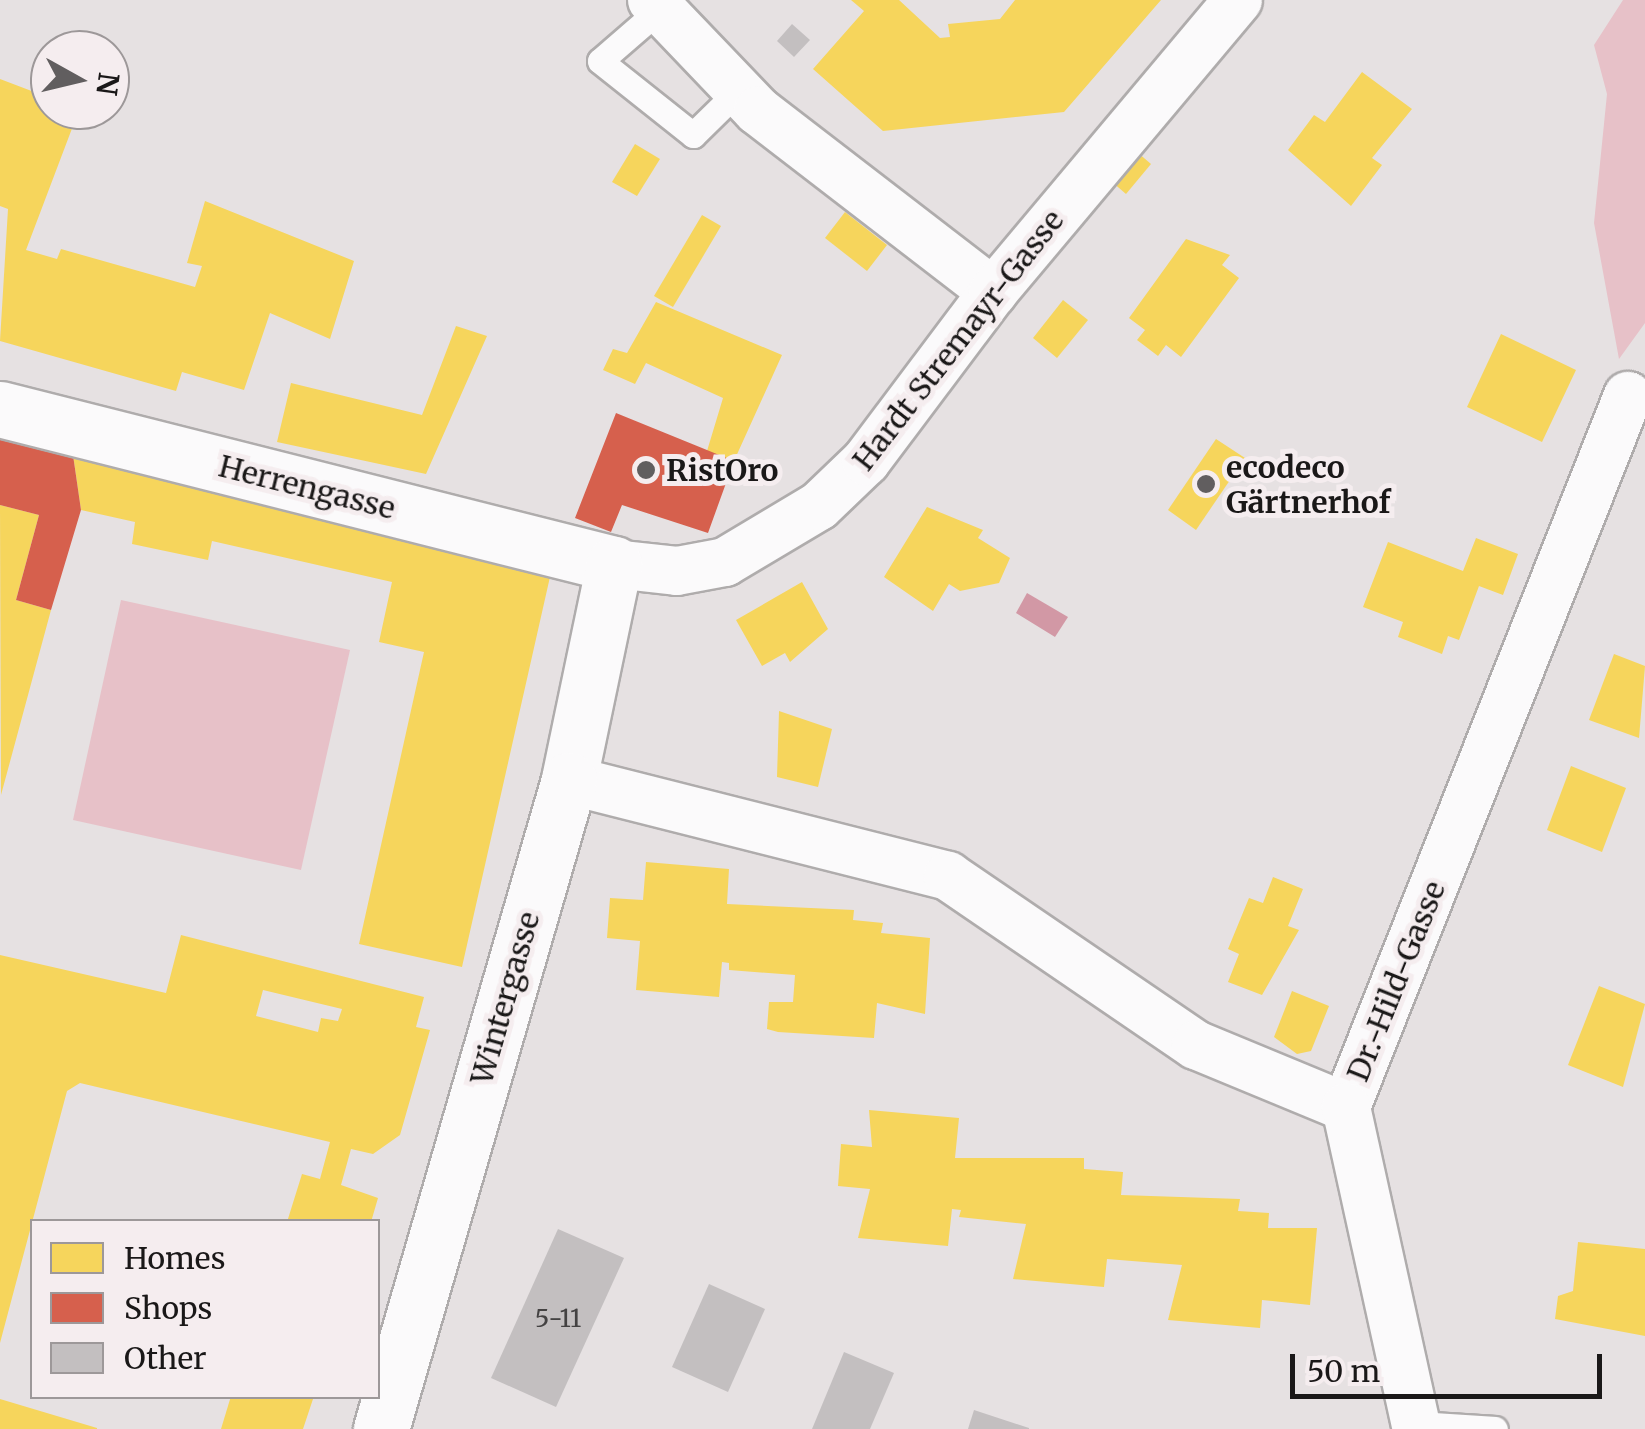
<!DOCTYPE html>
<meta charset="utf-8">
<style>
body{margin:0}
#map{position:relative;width:1645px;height:1429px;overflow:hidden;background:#e6e1e2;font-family:Merriweather,serif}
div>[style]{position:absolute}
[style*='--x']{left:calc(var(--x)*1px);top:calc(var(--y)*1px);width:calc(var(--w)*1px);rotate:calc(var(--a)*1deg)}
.green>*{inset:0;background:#e7c1c8}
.water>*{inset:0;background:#d298a5}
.homes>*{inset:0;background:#f6d55c}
.shops>*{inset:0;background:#d6604d}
.building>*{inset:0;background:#c3bfc0}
.roads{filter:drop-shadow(2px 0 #afacac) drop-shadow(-2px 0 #afacac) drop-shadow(0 2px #afacac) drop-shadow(0 -2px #afacac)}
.lane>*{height:25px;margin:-12.5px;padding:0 12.5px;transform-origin:12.5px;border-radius:12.5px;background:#fbfafb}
.street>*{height:48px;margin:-24px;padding:0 24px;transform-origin:24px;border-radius:24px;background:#fbfafb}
.secondary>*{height:55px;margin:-27.5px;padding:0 27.5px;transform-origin:27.5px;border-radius:27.5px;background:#fbfafb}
.dots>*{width:28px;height:28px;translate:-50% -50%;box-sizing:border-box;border:5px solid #f5edef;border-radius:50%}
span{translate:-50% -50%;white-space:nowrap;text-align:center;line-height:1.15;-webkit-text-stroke:10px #f5edef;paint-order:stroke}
.number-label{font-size:25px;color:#444242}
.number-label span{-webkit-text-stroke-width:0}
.street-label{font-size:30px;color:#1a1818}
.poi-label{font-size:30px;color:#1a1818;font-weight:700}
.left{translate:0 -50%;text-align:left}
.legend{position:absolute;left:30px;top:1219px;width:350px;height:180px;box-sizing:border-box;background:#f5edef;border:2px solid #9d9899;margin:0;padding:12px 18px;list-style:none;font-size:30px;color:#1a1818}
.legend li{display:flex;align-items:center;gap:20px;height:50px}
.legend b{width:50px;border:2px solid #9d9899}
.north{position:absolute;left:30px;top:30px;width:100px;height:100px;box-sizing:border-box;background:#f5edef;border:2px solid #9d9899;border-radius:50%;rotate:98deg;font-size:28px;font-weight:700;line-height:40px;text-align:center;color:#1a1818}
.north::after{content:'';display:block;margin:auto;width:35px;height:45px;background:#615e5f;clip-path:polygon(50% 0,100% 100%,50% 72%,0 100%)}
.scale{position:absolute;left:1290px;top:1354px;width:312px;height:45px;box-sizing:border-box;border:5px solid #1a1818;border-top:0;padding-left:12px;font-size:30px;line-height:35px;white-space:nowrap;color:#1a1818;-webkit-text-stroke:8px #f5edef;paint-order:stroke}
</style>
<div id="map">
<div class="green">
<div style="clip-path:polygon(1623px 0,1645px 0,1645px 323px,1619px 359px,1594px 223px,1607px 94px,1594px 45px)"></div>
<div style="clip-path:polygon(121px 600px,350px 650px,301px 870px,73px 820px)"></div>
</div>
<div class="water">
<div style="clip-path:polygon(1027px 593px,1068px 617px,1055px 637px,1016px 613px)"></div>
</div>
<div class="homes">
<div style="clip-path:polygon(851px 0,899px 0,940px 38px,950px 37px,948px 24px,1000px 19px,1015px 0,1161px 0,1064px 112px,883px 131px,813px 69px,864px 11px)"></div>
<div style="clip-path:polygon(1362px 72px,1412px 109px,1372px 158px,1382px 165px,1351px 206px,1288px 150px,1314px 115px,1325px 122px)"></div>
<div style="clip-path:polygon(0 79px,50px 98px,50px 110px,79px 110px,26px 250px,57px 259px,61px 249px,195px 287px,202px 266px,187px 263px,205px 201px,354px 261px,330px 339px,270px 313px,244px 390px,182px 372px,176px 391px,0 341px,8px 209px,0 206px)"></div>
<div style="clip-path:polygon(635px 144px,660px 159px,637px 196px,612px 182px)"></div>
<div style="clip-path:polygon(1130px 146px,1151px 164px,1126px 194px,1104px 175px)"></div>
<div style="clip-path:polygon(845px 212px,887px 245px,867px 271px,825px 238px)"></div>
<div style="clip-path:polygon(702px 215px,721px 226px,673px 307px,654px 296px)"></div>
<div style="clip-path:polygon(1186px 239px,1230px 255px,1222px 265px,1239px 278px,1181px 357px,1166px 345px,1158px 356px,1137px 340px,1145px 330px,1129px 318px)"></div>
<div style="clip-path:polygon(1063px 300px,1088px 320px,1057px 358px,1033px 338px)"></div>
<div style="clip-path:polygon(656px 302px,782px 355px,734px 461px,707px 451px,723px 398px,646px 363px,635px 384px,603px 370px,613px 349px,627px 353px)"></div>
<div style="clip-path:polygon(456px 326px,487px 336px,426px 474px,277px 442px,291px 383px,422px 415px)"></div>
<div style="clip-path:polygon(1501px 334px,1576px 370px,1542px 442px,1467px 407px)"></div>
<div style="clip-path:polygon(1216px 439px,1245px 458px,1196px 530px,1168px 510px)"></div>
<div style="clip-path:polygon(73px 455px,552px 568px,462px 967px,359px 944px,424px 652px,379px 642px,392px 582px,212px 541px,208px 560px,132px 544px,135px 522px,81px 510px)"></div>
<div style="clip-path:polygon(0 505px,39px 515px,16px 600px,51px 610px,1px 795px)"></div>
<div style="clip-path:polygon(927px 507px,983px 530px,978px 538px,1010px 558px,999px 583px,960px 591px,949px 584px,933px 611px,884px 577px)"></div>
<div style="clip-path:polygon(1476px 538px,1518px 554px,1503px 595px,1479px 586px,1459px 640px,1448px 636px,1442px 654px,1398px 637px,1403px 622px,1363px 607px,1388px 542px,1463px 571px)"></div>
<div style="clip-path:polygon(802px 582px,828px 629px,790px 662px,785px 653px,762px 666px,736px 620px)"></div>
<div style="clip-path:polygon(1614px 654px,1645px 666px,1639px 738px,1589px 720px)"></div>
<div style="clip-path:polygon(779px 711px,832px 729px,818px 787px,777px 777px)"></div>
<div style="clip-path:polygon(1571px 766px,1626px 788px,1602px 852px,1547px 830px)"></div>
<div style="clip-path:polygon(646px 862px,729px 869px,727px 904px,854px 910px,853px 920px,883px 923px,881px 933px,930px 938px,925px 1014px,877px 1003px,874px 1038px,778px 1032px,767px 1029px,769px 1002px,793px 1002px,795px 975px,729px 970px,729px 963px,722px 962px,719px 997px,636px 990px,640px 941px,607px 938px,610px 898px,643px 900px)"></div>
<div style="clip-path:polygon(1273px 877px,1303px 889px,1288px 926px,1299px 930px,1262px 995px,1228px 982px,1239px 954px,1228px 949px,1249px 898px,1263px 903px)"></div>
<div style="clip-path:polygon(evenodd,181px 935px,424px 997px,416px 1027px,430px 1030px,400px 1135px,373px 1154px,351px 1149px,341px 1185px,378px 1198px,371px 1222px,287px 1222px,302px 1174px,320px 1179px,330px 1142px,80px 1083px,67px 1091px,0 1343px,0 955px,166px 993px,181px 935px,263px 990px,342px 1009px,338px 1021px,321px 1018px,318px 1032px,256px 1016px,263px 990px)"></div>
<div style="clip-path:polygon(1599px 986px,1645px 1004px,1623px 1087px,1568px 1065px)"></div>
<div style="clip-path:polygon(1292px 991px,1329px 1006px,1311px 1051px,1297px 1054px,1274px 1037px)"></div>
<div style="clip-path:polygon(869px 1110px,959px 1118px,955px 1158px,1084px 1158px,1084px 1169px,1123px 1172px,1121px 1195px,1240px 1199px,1238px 1211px,1269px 1213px,1268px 1228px,1317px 1228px,1310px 1305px,1262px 1300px,1260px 1328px,1168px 1320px,1182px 1265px,1107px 1259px,1104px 1287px,1013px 1279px,1026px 1224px,959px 1217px,961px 1210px,952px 1209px,948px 1246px,858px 1238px,870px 1189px,838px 1186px,841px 1144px,872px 1147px)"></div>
<div style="clip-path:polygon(1578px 1242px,1645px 1249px,1645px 1336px,1555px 1319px,1558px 1296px,1573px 1291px)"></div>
<div style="clip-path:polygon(231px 1396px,314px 1396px,303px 1429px,221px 1429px)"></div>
<div style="clip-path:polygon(0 1399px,97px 1428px,97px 1429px,0 1429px)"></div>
</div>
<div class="shops">
<div style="clip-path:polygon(616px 413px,734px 461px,708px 533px,622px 505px,611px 532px,575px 518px)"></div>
<div style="clip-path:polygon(0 435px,73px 455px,81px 510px,51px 610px,16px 600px,39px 515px,0 505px)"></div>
</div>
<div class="building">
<div style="clip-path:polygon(792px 24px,810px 40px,794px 57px,777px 41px)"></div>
<div style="clip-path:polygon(558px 1229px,624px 1258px,556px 1407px,491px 1378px)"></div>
<div style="clip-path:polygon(709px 1284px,765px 1309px,728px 1392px,672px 1367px)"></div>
<div style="clip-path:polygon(844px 1352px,894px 1373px,870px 1429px,812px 1429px)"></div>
<div style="clip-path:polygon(974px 1410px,1029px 1428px,1029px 1429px,968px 1429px)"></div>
</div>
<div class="roads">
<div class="lane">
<div style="--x:660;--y:9;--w:79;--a:139.1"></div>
<div style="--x:600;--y:61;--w:119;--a:38.5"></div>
<div style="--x:693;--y:135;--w:63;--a:-44.4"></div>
<div style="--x:1418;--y:1424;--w:77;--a:3.7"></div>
</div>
<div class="street">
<div style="--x:652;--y:0;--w:153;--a:46.3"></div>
<div style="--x:758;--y:111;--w:297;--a:37.6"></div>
<div style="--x:614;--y:564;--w:63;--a:6.3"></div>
<div style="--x:677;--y:571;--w:49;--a:-10.6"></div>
<div style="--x:725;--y:562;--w:109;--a:-30.8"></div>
<div style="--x:819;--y:506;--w:65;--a:-43.8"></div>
<div style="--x:866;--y:461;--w:211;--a:-53.1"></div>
<div style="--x:993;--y:292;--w:381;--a:-50"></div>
<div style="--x:569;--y:780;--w:391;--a:14.2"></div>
<div style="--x:948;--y:876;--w:300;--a:34.3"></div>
<div style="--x:1196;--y:1045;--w:162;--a:22.5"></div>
<div style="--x:1346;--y:1107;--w:765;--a:-68.37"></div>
<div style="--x:1346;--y:1107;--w:330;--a:77.6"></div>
</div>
<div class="secondary">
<div style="--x:0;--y:409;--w:633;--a:14.17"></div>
<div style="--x:614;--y:564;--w:221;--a:101.8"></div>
<div style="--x:569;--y:780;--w:676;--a:106.16"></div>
</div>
</div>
<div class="dots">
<div style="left:646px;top:470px;background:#615e5f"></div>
<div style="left:1206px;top:484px;background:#615e5f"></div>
</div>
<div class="number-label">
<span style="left:558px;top:1318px">5-11</span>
</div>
<div class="street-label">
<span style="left:958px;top:340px;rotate:-52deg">Hardt Stremayr-Gasse</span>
<span style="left:307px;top:487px;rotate:14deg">Herrengasse</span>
<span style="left:1396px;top:981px;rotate:-68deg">Dr.-Hild-Gasse</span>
<span style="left:505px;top:998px;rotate:-74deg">Wintergasse</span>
</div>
<div class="poi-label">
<span class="left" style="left:1226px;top:484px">ecodeco<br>Gärtnerhof</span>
<span class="left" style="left:666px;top:470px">RistOro</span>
</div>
<ul class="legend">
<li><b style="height:28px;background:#f6d55c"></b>Homes</li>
<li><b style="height:28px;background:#d6604d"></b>Shops</li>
<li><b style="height:28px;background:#c3bfc0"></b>Other</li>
</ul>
<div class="north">N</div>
<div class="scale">50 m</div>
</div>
